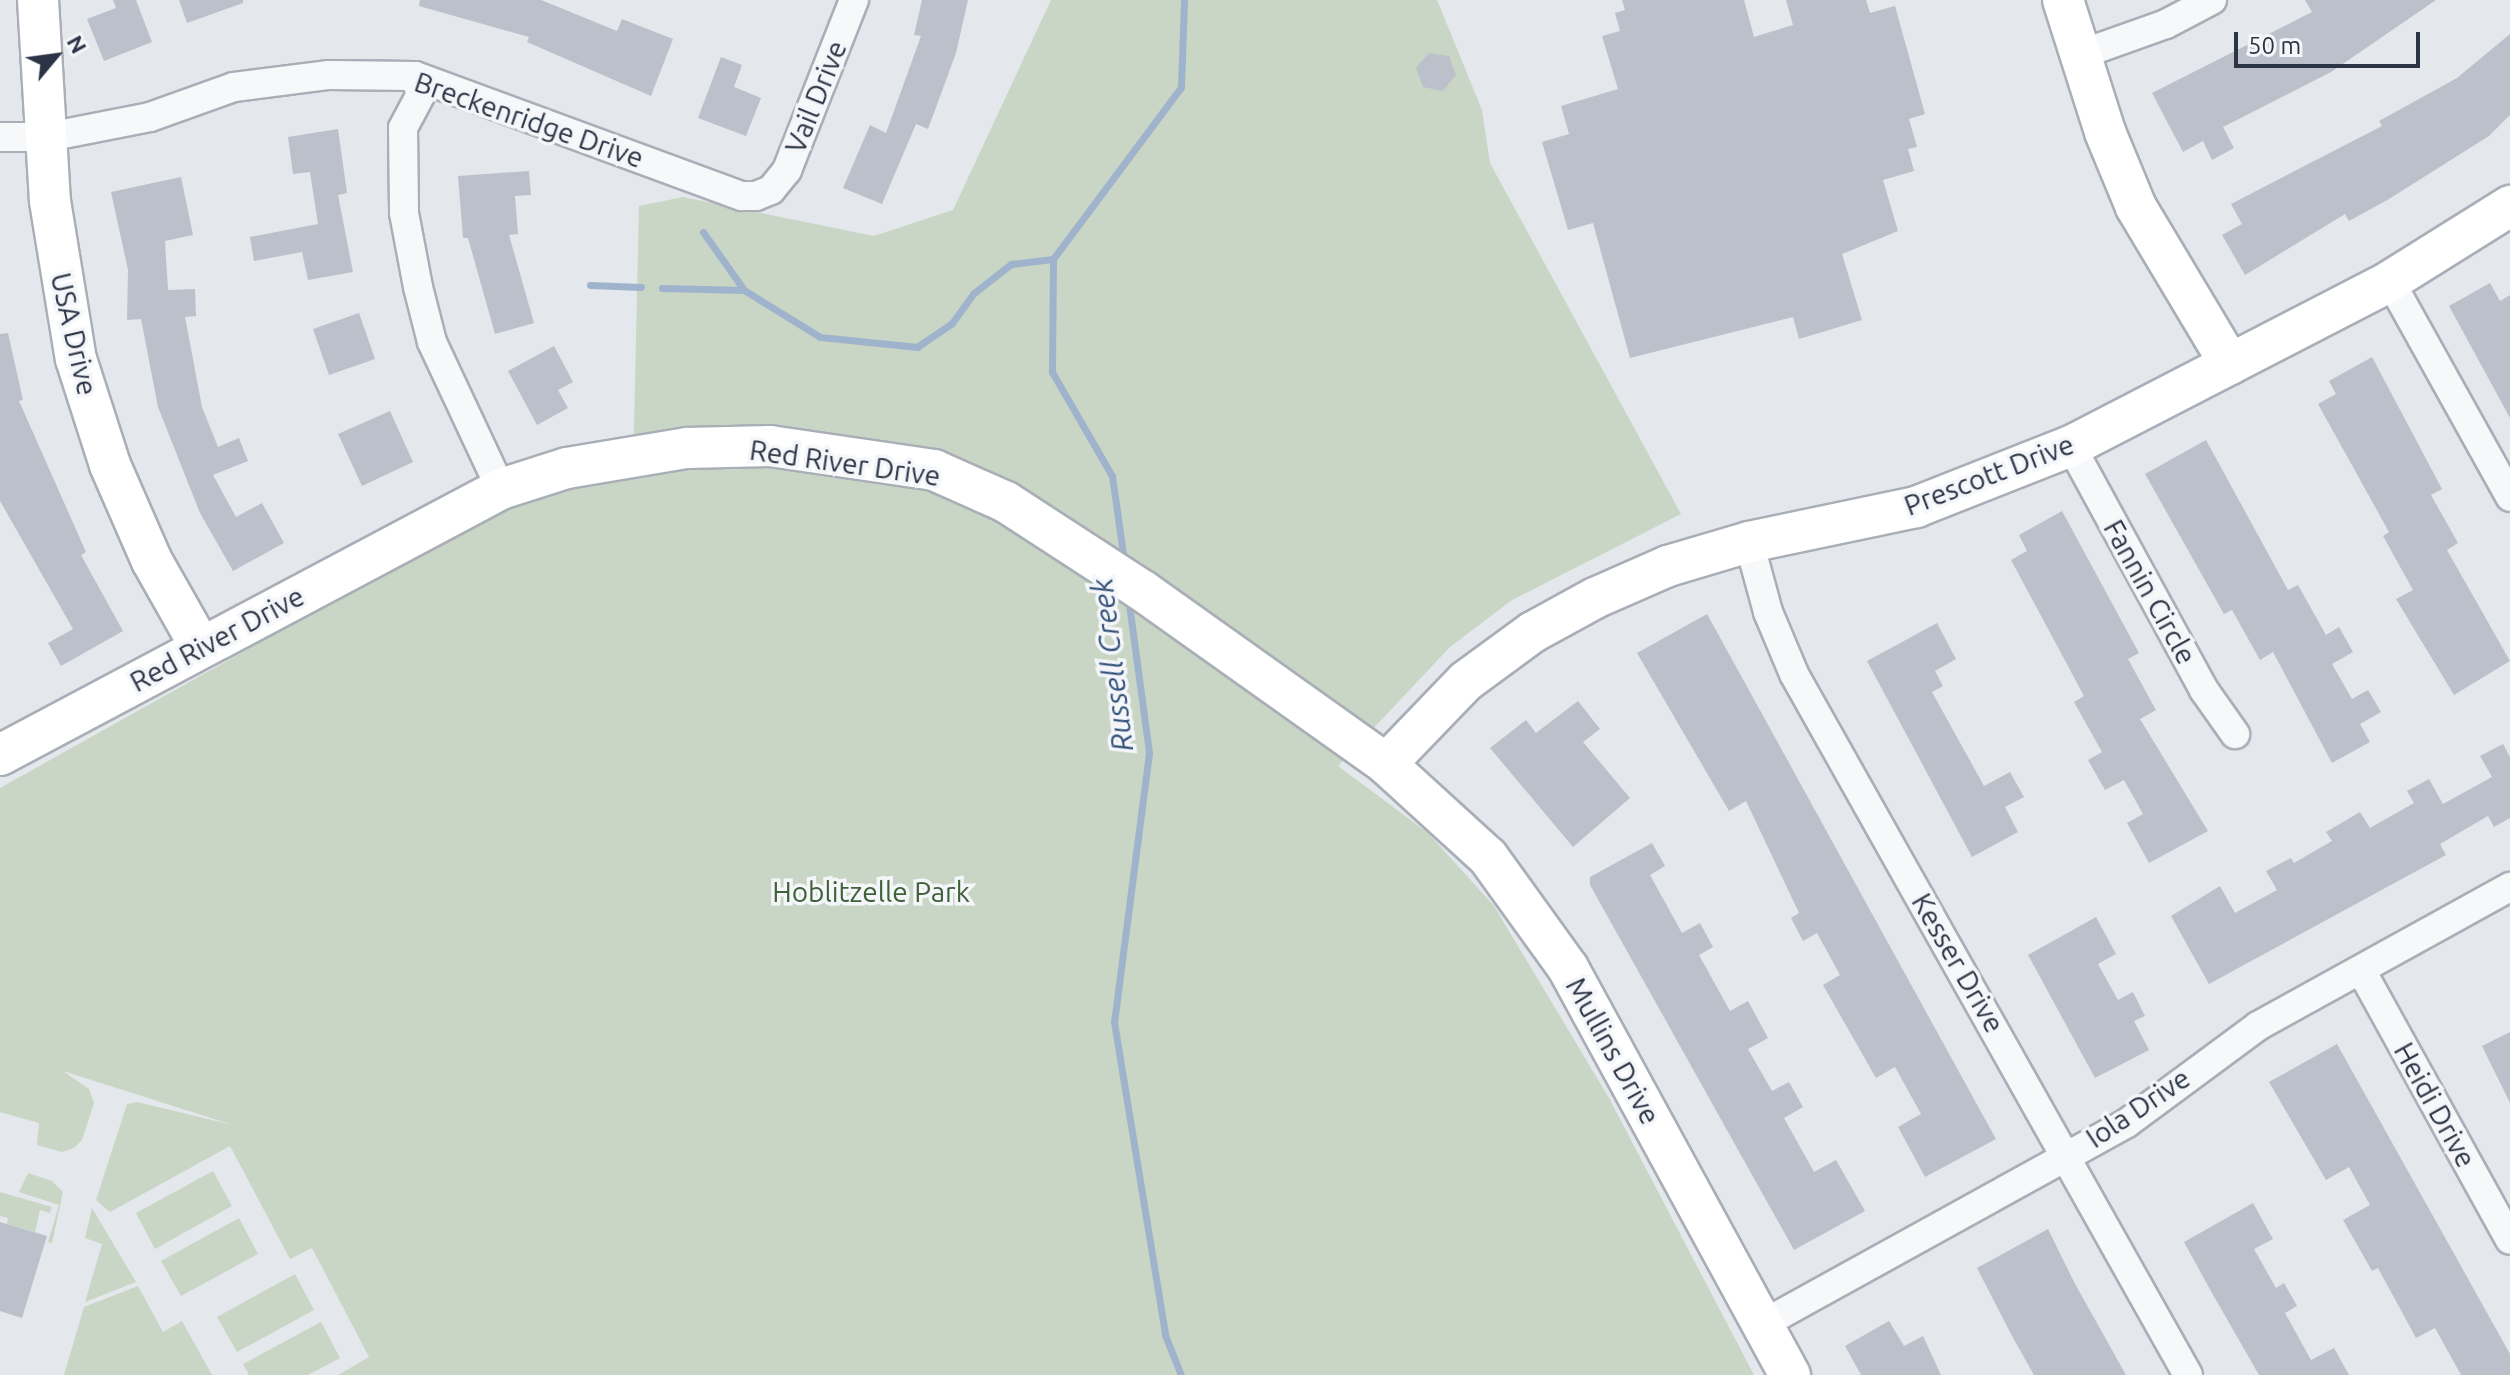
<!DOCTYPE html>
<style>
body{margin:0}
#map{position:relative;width:2510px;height:1375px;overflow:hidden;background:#e4e7ec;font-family:Ubuntu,sans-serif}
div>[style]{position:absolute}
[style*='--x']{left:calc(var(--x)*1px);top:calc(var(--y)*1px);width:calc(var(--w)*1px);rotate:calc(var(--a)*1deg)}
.green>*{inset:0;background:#c9d6c5}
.stream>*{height:7px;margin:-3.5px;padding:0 3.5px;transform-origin:3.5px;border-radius:3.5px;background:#9fb4cc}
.building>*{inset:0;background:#bbc0ca}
.roads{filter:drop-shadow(2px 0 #a9aeb7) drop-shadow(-2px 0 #a9aeb7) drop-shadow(0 2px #a9aeb7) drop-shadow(0 -2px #a9aeb7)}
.street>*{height:28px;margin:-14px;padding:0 14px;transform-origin:14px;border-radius:14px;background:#f7f8fa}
.secondary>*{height:40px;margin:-20px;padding:0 20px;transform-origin:20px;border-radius:20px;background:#fff}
span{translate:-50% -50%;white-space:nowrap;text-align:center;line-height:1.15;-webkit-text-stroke:7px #f4f6f9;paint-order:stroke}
.street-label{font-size:28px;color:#2b3445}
.park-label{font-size:28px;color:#3f6138}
.water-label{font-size:30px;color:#34527a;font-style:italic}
.north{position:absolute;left:16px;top:16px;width:80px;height:80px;-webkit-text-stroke:6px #f4f6f9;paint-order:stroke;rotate:61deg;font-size:22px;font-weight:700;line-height:32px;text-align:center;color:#2b3445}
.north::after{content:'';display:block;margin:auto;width:28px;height:36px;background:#2b3445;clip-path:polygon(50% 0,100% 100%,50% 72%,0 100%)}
.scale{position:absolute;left:2234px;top:32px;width:186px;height:36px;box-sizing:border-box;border:4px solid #2b3445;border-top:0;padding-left:10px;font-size:24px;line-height:28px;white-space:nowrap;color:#2b3445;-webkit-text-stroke:6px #f4f6f9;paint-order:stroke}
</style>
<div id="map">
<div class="green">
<div style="clip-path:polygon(1051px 0,1437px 0,1482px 110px,1490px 163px,1681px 514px,1512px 600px,1450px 647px,1338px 766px,1428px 833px,1494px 906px,1609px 1098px,1754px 1375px,338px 1375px,369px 1357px,312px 1248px,290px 1259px,230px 1146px,110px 1212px,96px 1200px,127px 1104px,137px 1102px,233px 1125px,63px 1071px,89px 1089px,94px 1103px,82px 1140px,74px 1148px,62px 1152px,37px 1145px,39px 1123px,0 1112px,0 788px,468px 526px,565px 487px,633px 472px,639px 206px,683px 197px,874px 236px,953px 210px)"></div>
<div style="clip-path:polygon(213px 1171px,232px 1206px,155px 1249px,136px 1213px)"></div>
<div style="clip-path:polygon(28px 1173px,52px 1181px,63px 1192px,52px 1243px,48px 1242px,59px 1205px,19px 1192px)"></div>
<div style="clip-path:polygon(0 1192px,52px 1207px,50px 1213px,40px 1210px,35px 1232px,7px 1224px,8px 1218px,0 1216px)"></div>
<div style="clip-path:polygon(92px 1208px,136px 1282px,85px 1302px,102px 1244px,85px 1238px)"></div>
<div style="clip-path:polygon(239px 1218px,258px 1254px,181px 1296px,161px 1261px)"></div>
<div style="clip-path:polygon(295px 1274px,314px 1310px,237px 1352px,217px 1317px)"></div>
<div style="clip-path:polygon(138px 1286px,163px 1332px,182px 1321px,212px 1375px,64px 1375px,84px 1307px)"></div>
<div style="clip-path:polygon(321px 1322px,340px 1358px,308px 1375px,249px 1375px,243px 1364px)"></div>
</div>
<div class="stream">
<div style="--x:703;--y:232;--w:71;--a:54.7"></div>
<div style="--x:744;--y:290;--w:89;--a:31.7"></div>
<div style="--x:820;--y:337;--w:98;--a:5.9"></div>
<div style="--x:917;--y:347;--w:42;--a:-34.4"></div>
<div style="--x:952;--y:323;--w:37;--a:-54"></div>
<div style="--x:974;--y:293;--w:47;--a:-38.1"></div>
<div style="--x:1011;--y:264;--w:42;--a:-6.8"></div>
<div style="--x:590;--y:285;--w:51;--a:2.2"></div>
<div style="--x:662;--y:288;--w:82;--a:1.4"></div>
<div style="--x:1124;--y:561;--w:86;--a:-98"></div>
<div style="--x:1112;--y:476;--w:120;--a:-120"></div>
<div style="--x:1052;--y:372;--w:113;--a:-89.5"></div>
<div style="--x:1053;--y:259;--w:214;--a:-53.3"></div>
<div style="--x:1181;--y:87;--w:87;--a:-88"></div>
<div style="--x:1128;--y:597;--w:157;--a:82.3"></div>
<div style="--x:1149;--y:753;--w:271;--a:97.4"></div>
<div style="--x:1114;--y:1022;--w:317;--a:80.7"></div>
<div style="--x:1165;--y:1335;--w:43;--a:68.2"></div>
</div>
<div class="building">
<div style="clip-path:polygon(113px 0,136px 0,152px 42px,104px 61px,87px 19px,116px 8px)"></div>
<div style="clip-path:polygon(179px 0,243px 0,243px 3px,187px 23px)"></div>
<div style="clip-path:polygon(420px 0,541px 0,617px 31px,622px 19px,673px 39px,651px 96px,527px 42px,529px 37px,419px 6px)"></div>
<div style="clip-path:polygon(922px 0,968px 0,956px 53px,928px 129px,916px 124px,882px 204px,843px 188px,870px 125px,886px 133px,921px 36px,914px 35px)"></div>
<div style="clip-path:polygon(1622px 0,1744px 0,1754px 37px,1793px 25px,1786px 0,1866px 0,1870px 13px,1895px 6px,1925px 114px,1909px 119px,1917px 147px,1908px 149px,1914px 171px,1883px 180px,1898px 231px,1842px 254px,1862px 320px,1799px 339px,1793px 317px,1630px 358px,1593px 223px,1568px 230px,1542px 142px,1569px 134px,1561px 106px,1618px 89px,1602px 36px,1620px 31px,1615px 13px,1625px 10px)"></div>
<div style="clip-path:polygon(2305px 0,2436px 0,2331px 72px,2223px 127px,2234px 148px,2212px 160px,2203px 141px,2183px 152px,2152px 93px,2312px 12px)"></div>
<div style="clip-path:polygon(2510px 34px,2510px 115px,2489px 136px,2389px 199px,2349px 221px,2345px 214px,2245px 275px,2222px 235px,2242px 224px,2231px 204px,2382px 126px,2379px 121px,2457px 78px)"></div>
<div style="clip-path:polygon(1429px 53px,1449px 56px,1456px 75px,1443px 91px,1423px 87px,1416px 68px)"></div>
<div style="clip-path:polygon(721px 57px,742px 65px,734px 87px,761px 98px,746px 136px,698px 118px)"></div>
<div style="clip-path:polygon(338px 129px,347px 193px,338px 195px,353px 272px,308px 280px,302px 252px,254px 261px,250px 237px,318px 224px,310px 172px,293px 174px,288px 137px)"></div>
<div style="clip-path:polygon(529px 171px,531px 195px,515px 196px,518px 234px,509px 235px,534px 323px,495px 334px,468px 238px,463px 238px,458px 176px)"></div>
<div style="clip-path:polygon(181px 177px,193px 235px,165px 241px,168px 290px,195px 289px,196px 316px,185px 317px,202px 407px,218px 447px,239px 438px,248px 461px,213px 475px,236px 517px,262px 503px,284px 543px,233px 571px,200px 513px,158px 407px,141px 319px,127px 320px,128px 270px,111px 192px)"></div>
<div style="clip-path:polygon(2490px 283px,2500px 301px,2510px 295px,2510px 418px,2449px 306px)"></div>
<div style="clip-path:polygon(359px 313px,375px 359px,329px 375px,313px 329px)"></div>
<div style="clip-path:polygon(8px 333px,23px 400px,19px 401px,86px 552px,81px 555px,123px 631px,61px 666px,48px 643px,73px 629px,0 501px,0 334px)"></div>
<div style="clip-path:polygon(554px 346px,573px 382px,558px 390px,568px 408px,537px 425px,508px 371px)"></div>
<div style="clip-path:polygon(2372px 357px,2442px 489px,2431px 495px,2458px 543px,2447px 550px,2510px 661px,2454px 695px,2396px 599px,2413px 590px,2383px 536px,2389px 532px,2318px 404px,2336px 394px,2329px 381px)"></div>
<div style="clip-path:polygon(390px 411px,413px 462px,362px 486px,338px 434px)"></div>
<div style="clip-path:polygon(2206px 440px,2288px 590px,2298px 585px,2326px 635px,2339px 627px,2353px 652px,2332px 664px,2352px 699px,2368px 690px,2381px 712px,2360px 724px,2370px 742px,2332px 763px,2273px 652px,2260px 660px,2232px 610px,2224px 614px,2145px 474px)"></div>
<div style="clip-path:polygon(2062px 511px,2139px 653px,2128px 659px,2156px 710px,2140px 719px,2208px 831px,2149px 863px,2127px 823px,2143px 814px,2124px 780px,2105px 790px,2088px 760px,2102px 752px,2074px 702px,2084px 696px,2011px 560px,2027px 551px,2019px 535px)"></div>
<div style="clip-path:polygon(1707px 614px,1996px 1139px,1925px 1177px,1898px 1127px,1921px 1114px,1895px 1067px,1876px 1078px,1823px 985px,1840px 975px,1817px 933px,1803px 941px,1791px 918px,1799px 913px,1746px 801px,1729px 811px,1637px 653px)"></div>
<div style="clip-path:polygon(1937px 623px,1956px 659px,1935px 671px,1943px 686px,1932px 692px,1984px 786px,2010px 772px,2024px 797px,2005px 807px,2018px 832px,1972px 857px,1867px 661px)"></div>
<div style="clip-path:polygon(1578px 701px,1600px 729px,1583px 742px,1630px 798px,1573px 847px,1490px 748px,1526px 720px,1536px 733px)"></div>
<div style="clip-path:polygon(2503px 744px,2510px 757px,2510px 818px,2494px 827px,2488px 816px,2440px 844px,2446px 855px,2209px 984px,2171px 916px,2220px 886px,2235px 913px,2277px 890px,2266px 871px,2291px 858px,2294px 863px,2332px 841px,2326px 832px,2360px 812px,2370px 828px,2414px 803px,2407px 791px,2429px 779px,2443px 804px,2492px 777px,2480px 756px)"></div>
<div style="clip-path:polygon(1652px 843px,1665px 866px,1650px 875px,1682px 933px,1700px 923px,1713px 947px,1699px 955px,1730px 1011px,1748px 1001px,1768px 1038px,1748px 1049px,1772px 1091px,1789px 1082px,1803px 1107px,1784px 1118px,1814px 1172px,1836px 1160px,1865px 1211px,1794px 1250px,1590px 885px,1590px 877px)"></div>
<div style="clip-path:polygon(2096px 917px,2116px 954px,2098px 964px,2118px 1000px,2133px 992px,2145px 1016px,2134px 1021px,2149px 1050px,2095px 1078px,2028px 955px)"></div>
<div style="clip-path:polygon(2510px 1032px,2510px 1103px,2482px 1046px)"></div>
<div style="clip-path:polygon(2337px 1044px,2510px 1354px,2510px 1375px,2461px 1375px,2435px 1328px,2416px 1338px,2378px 1268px,2372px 1271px,2343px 1220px,2370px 1205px,2349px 1167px,2326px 1180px,2269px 1082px)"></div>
<div style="clip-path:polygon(2253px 1203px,2273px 1239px,2254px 1249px,2276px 1288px,2284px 1283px,2297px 1306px,2285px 1313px,2311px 1360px,2334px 1348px,2349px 1375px,2259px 1375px,2212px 1293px,2184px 1242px)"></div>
<div style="clip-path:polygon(0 1222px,47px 1236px,22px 1318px,0 1311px)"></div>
<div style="clip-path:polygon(2048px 1229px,2074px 1282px,2126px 1375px,2034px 1375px,2012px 1336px,1977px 1268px)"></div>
<div style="clip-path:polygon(1889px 1321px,1904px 1346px,1923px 1336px,1941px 1375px,1861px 1375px,1845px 1346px)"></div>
</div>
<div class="roads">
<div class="street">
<div style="--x:2079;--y:55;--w:92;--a:-19.6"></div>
<div style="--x:2166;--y:24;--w:52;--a:-27.6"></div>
<div style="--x:415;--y:76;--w:19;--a:72"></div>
<div style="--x:421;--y:94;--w:38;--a:118"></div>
<div style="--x:403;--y:128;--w:85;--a:89.3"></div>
<div style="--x:404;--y:213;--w:75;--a:79.3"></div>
<div style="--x:418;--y:287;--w:57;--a:75.7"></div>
<div style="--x:432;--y:342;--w:162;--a:64.9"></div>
<div style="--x:0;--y:137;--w:48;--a:0"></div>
<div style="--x:48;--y:137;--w:104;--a:-11.1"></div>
<div style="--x:150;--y:117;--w:89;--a:-19.7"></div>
<div style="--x:234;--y:87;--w:96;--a:-7.2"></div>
<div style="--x:329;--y:75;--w:86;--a:0.7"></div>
<div style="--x:415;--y:76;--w:348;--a:20.2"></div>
<div style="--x:742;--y:196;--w:14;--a:0"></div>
<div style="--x:756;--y:196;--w:16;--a:-22"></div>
<div style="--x:771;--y:190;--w:26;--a:-51"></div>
<div style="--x:787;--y:170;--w:183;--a:-68.5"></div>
<div style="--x:2390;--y:281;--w:247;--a:60.9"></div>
<div style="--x:2071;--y:446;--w:278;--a:61.4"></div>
<div style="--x:2204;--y:690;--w:54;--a:54.8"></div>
<div style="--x:1749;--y:542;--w:73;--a:74.8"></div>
<div style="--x:1768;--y:612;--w:67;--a:67.2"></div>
<div style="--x:1794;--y:674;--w:804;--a:60.66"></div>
<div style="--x:2361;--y:970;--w:308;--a:61.1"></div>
<div style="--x:1763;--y:1324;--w:416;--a:-28.9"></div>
<div style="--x:2127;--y:1123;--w:163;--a:-36.5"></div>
<div style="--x:2258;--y:1026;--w:288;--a:-28.9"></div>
</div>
<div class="secondary">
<div style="--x:38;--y:0;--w:201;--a:86.6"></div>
<div style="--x:50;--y:201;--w:160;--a:80.7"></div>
<div style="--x:76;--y:359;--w:111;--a:72.2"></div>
<div style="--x:110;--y:465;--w:105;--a:66.4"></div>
<div style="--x:152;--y:561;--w:98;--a:60.5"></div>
<div style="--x:2063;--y:0;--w:139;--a:72.3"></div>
<div style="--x:2105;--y:132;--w:81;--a:67.5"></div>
<div style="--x:2136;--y:207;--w:183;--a:59.1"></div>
<div style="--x:0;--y:755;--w:567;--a:-27.97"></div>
<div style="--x:501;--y:489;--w:69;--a:-17.7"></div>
<div style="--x:567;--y:468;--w:122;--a:-9.5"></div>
<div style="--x:687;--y:448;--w:83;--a:-1.4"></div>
<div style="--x:770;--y:446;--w:166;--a:8.3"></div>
<div style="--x:934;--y:470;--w:79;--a:24"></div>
<div style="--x:1006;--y:502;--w:163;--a:33"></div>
<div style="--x:1143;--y:591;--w:298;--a:35.4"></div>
<div style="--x:1386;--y:764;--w:138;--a:42.4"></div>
<div style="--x:1488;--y:857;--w:137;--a:54.2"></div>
<div style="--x:1568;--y:968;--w:464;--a:61.4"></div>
<div style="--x:1386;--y:764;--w:115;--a:-46.1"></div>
<div style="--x:1466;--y:681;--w:83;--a:-36.2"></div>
<div style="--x:1533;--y:632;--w:71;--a:-28.7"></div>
<div style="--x:1595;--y:598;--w:80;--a:-23.7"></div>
<div style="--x:1668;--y:566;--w:84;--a:-16.5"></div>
<div style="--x:1749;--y:542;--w:171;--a:-11.8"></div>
<div style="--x:1916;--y:507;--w:167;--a:-21.5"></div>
<div style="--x:2071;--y:446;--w:359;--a:-27.3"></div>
<div style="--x:2390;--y:281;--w:142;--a:-32"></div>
</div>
</div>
<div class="street-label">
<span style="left:816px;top:97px;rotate:-68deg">Vail Drive</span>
<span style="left:529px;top:120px;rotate:19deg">Breckenridge Drive</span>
<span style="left:74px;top:334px;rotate:77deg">USA Drive</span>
<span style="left:845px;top:463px;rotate:8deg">Red River Drive</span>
<span style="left:1989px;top:475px;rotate:-21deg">Prescott Drive</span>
<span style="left:2150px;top:592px;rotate:61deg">Fannin Circle</span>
<span style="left:217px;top:639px;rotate:-28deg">Red River Drive</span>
<span style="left:1958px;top:963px;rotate:60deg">Kesser Drive</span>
<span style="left:1613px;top:1051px;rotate:61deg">Mullins Drive</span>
<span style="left:2435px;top:1105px;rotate:61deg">Heidi Drive</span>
<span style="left:2138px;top:1108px;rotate:-34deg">Iola Drive</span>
</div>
<div class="park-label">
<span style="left:871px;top:892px">Hoblitzelle Park</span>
</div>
<div class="water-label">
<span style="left:1112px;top:665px;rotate:-97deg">Russell Creek</span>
</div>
<div class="north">N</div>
<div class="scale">50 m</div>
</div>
